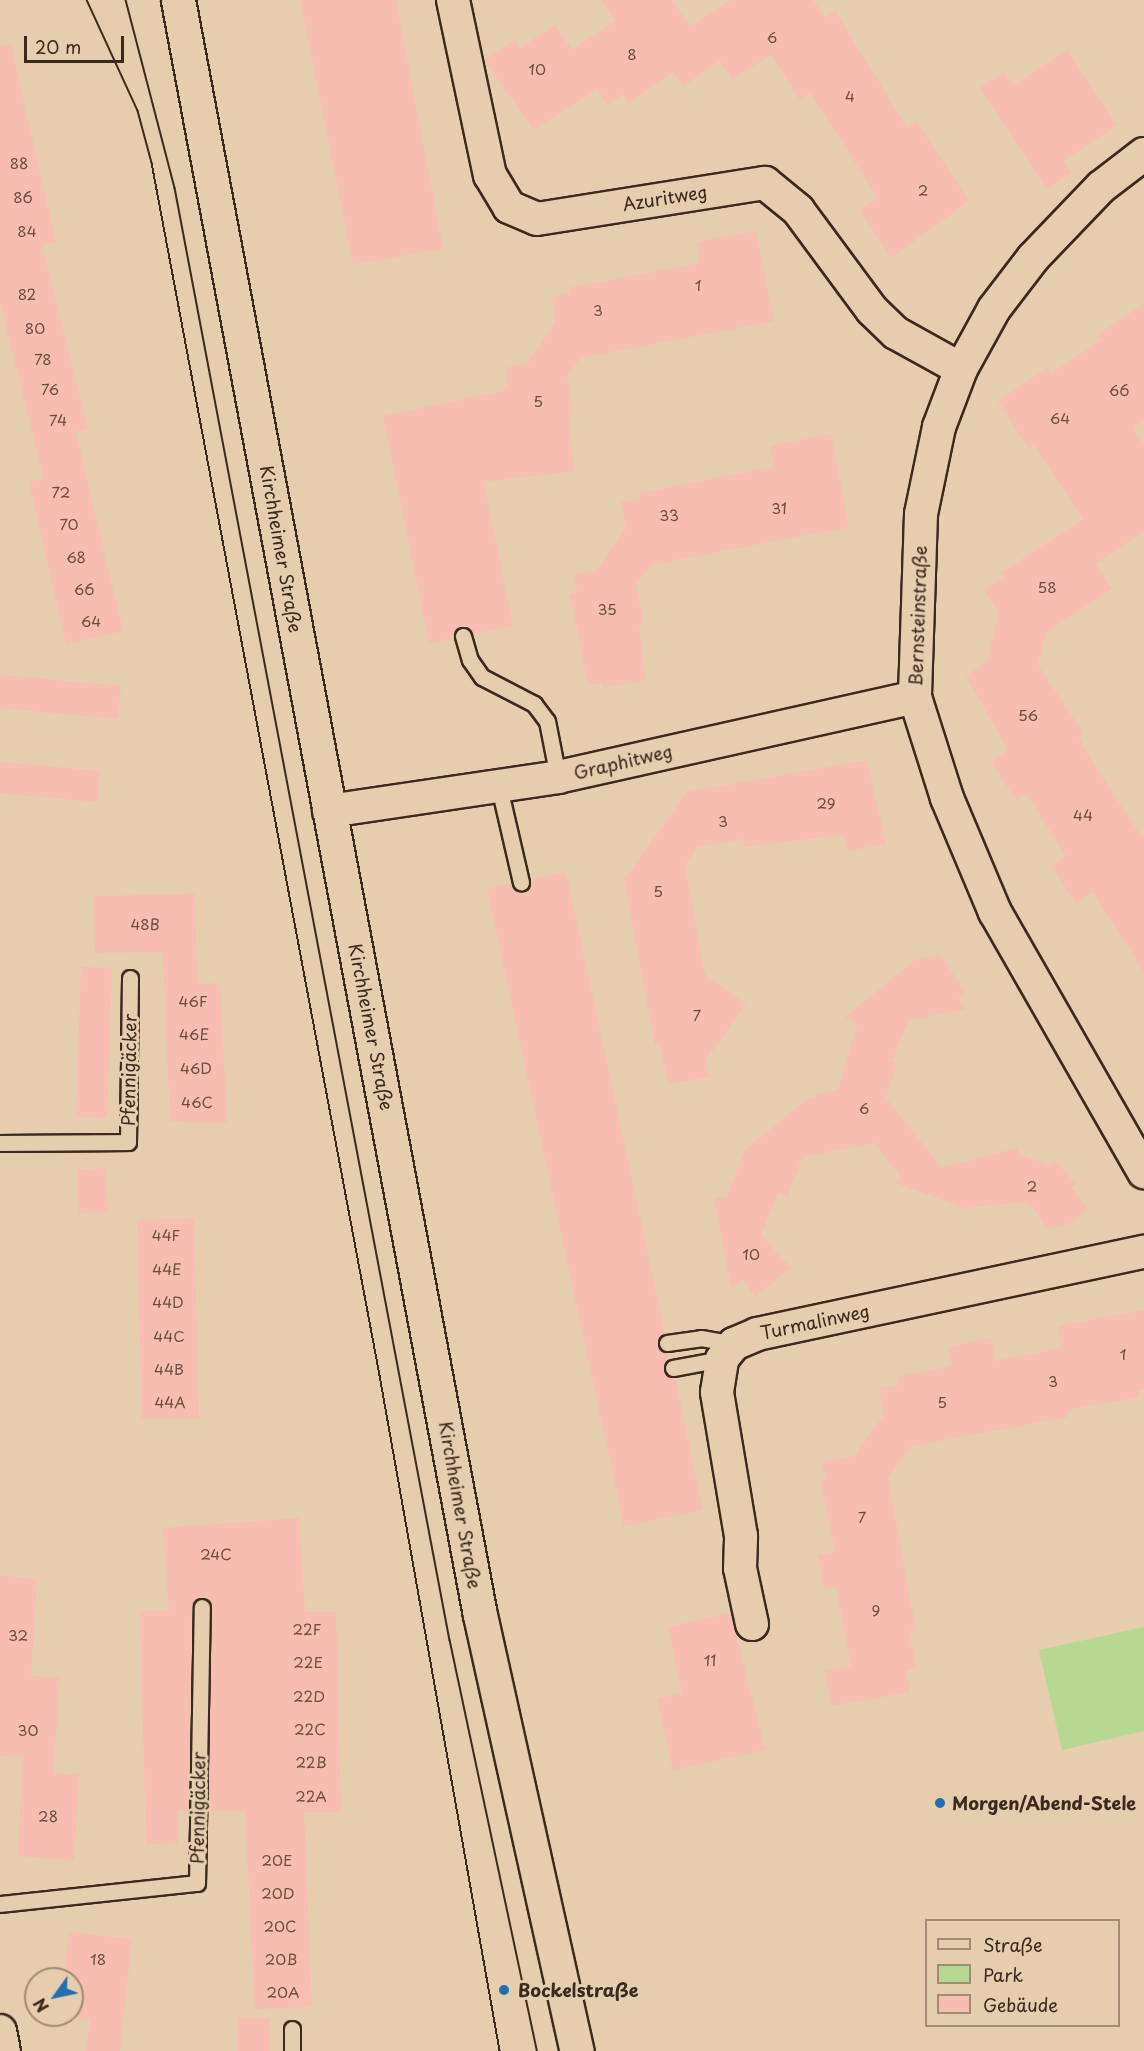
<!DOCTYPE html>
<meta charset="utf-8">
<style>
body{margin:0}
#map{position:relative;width:1144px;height:2051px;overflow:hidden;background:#e5cdad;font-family:"Playpen Sans",sans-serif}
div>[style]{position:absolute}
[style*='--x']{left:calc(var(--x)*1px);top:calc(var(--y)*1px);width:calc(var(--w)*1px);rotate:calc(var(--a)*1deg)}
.green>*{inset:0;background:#b6d893}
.building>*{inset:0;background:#f8bdb1}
.roads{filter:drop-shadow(2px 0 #3b2a1e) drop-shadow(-2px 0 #3b2a1e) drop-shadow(0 2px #3b2a1e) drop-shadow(0 -2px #3b2a1e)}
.lane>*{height:15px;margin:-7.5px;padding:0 7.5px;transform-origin:7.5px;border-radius:7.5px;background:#e5cdad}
.street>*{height:32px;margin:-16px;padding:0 16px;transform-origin:16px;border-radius:16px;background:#e5cdad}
.secondary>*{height:33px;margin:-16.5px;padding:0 16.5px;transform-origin:16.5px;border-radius:16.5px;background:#e5cdad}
.tram>*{height:1.5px;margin:-0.75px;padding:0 0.75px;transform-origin:0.75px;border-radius:0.75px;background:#3b2a1e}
.dots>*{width:16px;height:16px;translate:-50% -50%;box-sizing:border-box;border:3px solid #e5cdad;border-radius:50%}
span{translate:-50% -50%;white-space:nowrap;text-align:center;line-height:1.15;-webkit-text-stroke:6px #e5cdad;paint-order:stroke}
.number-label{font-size:15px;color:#6a4f43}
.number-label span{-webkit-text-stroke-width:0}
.street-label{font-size:18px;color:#3b2a1e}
.poi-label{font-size:18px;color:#3b2a1e;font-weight:700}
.left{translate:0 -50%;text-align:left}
.legend{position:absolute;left:925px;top:1919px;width:195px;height:108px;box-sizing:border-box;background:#e5cdad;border:2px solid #a18c74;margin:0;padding:8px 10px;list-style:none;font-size:18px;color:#3b2a1e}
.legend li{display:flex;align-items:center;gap:12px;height:30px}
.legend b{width:30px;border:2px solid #a18c74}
.north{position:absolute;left:24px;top:1967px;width:60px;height:60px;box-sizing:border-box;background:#e5cdad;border:2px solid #a18c74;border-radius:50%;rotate:237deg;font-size:16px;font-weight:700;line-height:24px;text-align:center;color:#3b2a1e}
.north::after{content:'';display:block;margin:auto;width:21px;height:27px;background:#1f6fb2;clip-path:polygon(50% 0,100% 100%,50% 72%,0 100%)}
.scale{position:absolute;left:24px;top:36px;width:100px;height:27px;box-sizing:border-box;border:3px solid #3b2a1e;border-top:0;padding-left:8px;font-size:18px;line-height:21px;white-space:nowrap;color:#3b2a1e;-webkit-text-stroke:4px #e5cdad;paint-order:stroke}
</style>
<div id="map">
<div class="green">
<div style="clip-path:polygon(1144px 1627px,1144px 1731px,1062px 1750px,1039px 1650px)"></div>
</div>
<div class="building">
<div style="clip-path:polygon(300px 0,396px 0,443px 248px,353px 265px)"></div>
<div style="clip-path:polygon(601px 0,672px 0,690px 26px,731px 0,813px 0,825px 18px,835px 11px,907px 127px,917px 121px,969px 201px,891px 258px,860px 210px,878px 198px,810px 93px,800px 100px,771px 55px,732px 79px,720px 61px,683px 86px,674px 72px,628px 103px,623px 94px,607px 105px,597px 89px,534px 130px,484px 60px,515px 40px,520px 48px,555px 25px,572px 50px,615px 21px)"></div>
<div style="clip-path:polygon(11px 45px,56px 242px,42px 245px,88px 429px,76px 432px,123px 631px,66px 644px,29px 482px,44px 479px,0 302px,0 46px)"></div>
<div style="clip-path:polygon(1067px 50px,1117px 125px,1063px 161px,1071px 173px,1047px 189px,980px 88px,1004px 72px,1013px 85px)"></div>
<div style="clip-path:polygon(756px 231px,774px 321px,580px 358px,567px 377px,573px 414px,569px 415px,574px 471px,484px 482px,513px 626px,472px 634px,461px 627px,454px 638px,429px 643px,383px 416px,503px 391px,508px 386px,505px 368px,527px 364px,556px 322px,552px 297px,570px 294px,569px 288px,700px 263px,696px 242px)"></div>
<div style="clip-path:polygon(1144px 304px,1144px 421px,1133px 428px,1144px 444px,1144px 532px,1096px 564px,1112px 589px,1046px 633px,1038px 665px,1084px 734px,1079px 737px,1087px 754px,1144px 840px,1144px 972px,1092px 892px,1076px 903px,1051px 866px,1066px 856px,1026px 794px,1016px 800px,991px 762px,1008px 750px,966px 676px,987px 662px,999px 613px,984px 590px,1004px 576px,1002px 572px,1083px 519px,1034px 445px,1029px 449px,998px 401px,1047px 368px,1051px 374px,1073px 359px,1101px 340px,1097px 335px)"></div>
<div style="clip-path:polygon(831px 434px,849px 527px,650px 565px,636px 585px,644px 623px,639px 624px,645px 680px,603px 688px,603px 683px,588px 685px,570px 594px,577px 593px,574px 575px,596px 571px,626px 527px,621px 502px,640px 499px,639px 493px,774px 467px,770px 446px)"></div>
<div style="clip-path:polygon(0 675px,121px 686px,118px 719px,0 708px)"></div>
<div style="clip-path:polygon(867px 760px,886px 844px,847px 851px,844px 837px,839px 835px,744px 847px,743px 839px,698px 847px,685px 865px,705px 974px,746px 1004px,706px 1060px,709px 1077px,668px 1084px,660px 1045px,655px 1046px,624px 880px,687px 792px)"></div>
<div style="clip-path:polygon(0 762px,100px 771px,97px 802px,0 793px)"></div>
<div style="clip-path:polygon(566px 872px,665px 1333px,658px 1345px,669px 1353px,664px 1370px,675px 1378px,703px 1510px,624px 1526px,487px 889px,511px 884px,523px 892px,531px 880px)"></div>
<div style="clip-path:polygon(195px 894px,197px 984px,220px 983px,227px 1123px,170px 1121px,163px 952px,95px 953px,94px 896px)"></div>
<div style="clip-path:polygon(941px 955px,965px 992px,958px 997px,966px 1009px,909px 1020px,892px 1061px,897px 1063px,886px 1098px,942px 1168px,1017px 1148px,1019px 1154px,1049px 1165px,1056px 1161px,1076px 1184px,1071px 1188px,1088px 1210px,1069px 1224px,1046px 1229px,1034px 1207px,1020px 1202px,965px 1208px,895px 1183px,901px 1177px,874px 1143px,802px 1157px,788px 1196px,778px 1193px,761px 1235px,791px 1268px,755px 1297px,743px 1280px,731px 1288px,714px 1197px,726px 1199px,745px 1150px,808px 1098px,838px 1090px,857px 1024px,845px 1017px,915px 960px)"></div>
<div style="clip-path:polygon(81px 967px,112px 968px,107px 1118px,76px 1117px)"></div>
<div style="clip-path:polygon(106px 1168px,108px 1212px,79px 1213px,77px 1170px)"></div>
<div style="clip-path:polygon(194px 1218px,199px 1418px,142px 1419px,137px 1220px)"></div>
<div style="clip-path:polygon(1144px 1310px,1144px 1389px,1138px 1390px,1139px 1397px,1067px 1410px,1068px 1417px,911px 1446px,888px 1478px,916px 1630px,909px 1631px,916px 1669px,906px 1670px,910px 1692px,831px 1706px,825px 1671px,851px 1666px,836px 1586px,824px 1588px,818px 1555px,835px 1552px,821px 1482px,826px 1480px,822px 1462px,854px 1456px,884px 1415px,879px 1388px,898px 1385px,897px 1377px,952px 1366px,948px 1347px,991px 1338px,995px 1361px,1062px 1348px,1058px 1326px)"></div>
<div style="clip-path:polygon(299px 1518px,305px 1612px,336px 1612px,341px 1812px,304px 1812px,312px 2007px,255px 2009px,245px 1811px,208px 1811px,211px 1603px,202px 1597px,192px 1607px,189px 1811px,177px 1811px,178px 1843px,146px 1844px,140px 1611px,169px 1611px,163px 1528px)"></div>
<div style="clip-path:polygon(0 1575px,37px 1579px,31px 1676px,60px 1678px,53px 1774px,79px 1775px,74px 1860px,18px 1856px,23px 1757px,0 1756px)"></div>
<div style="clip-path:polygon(731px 1613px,765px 1750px,673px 1770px,657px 1699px,682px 1693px,668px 1627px)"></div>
<div style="clip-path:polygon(69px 1932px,132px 1939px,120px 2051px,86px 2051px,90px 2020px,59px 2017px,72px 2015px,72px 1979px,63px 1979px)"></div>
<div style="clip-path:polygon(238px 2018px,269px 2018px,269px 2051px,238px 2051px)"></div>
</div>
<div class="roads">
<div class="lane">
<div style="--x:463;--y:636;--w:25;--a:74"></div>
<div style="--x:470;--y:660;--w:21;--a:55"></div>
<div style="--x:482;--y:677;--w:59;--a:27.4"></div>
<div style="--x:534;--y:704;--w:21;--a:53"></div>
<div style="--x:547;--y:721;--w:57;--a:78.9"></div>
<div style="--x:499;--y:787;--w:98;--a:77"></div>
<div style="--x:0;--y:1143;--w:128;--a:-0.4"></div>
<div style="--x:128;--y:1142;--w:164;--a:-89.3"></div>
<div style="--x:667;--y:1343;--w:34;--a:-8"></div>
<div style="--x:701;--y:1338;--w:34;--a:10"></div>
<div style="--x:673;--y:1368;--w:50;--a:-10.4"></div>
<div style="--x:0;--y:1904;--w:198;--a:-6.1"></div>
<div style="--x:197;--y:1883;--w:276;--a:-89"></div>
<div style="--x:292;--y:2051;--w:22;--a:-90"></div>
</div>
<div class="street">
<div style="--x:453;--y:0;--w:179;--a:78.1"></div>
<div style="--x:490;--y:175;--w:37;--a:59"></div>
<div style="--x:509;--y:207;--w:30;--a:23"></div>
<div style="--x:537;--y:219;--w:231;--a:-9"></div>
<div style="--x:765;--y:183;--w:43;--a:39.3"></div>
<div style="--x:798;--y:210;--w:124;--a:53.5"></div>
<div style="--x:872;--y:310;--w:33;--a:44"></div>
<div style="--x:896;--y:333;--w:74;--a:29"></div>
<div style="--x:1144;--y:154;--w:54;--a:142.5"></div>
<div style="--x:1101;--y:187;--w:98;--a:133.8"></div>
<div style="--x:1033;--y:258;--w:64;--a:127.4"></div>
<div style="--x:994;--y:309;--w:68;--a:118.8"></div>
<div style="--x:961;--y:369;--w:62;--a:110.8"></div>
<div style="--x:939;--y:427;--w:89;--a:101.7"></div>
<div style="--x:921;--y:514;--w:183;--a:91.9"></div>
<div style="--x:915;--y:697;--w:106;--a:72.4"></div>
<div style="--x:947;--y:798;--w:124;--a:67.2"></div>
<div style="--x:995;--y:912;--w:300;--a:60.2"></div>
<div style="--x:329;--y:811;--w:232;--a:-8.4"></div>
<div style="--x:558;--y:777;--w:366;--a:-12.6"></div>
<div style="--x:752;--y:1624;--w:57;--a:-102.1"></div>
<div style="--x:740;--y:1568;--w:32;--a:-88"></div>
<div style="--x:741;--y:1536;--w:146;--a:-99.5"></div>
<div style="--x:717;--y:1392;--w:33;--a:-81"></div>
<div style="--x:722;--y:1359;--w:19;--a:-51"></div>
<div style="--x:734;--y:1344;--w:25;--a:-23"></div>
<div style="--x:757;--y:1334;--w:396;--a:-12"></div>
<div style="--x:0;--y:2031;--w:20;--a:79"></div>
</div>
<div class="secondary">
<div style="--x:178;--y:0;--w:1643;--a:79.41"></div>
<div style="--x:480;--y:1615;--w:447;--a:77.5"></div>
</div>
</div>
<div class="tram">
<div style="--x:87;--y:0;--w:122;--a:65.3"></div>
<div style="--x:138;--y:111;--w:54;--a:74.9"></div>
<div style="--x:152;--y:163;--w:1228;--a:79.35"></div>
<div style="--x:379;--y:1370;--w:692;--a:79.92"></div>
<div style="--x:126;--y:0;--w:194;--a:75.4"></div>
<div style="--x:175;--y:188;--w:1478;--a:79.28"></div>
<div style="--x:450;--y:1640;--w:420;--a:78"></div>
</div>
<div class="dots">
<div style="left:940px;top:1803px;background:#1f6fb2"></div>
<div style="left:504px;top:1990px;background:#1f6fb2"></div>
</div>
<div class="number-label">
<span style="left:772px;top:37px">6</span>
<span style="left:632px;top:54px">8</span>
<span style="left:537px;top:69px">10</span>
<span style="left:850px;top:96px">4</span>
<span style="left:19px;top:163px">88</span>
<span style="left:923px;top:190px">2</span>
<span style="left:23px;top:197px">86</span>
<span style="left:27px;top:231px">84</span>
<span style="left:698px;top:285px">1</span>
<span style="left:27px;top:294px">82</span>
<span style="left:598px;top:310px">3</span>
<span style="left:35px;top:328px">80</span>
<span style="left:43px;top:359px">78</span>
<span style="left:50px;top:389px">76</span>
<span style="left:1119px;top:390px">66</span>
<span style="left:538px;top:401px">5</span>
<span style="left:1060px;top:418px">64</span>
<span style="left:58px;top:420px">74</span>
<span style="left:61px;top:492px">72</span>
<span style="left:779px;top:508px">31</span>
<span style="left:669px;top:515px">33</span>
<span style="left:69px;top:524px">70</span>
<span style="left:76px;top:557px">68</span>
<span style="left:1047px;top:587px">58</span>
<span style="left:84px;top:589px">66</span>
<span style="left:607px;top:609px">35</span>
<span style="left:91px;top:621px">64</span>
<span style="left:1028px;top:715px">56</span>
<span style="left:826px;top:803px">29</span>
<span style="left:1083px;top:815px">44</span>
<span style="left:723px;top:821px">3</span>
<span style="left:658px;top:891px">5</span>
<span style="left:145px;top:924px">48B</span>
<span style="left:193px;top:1001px">46F</span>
<span style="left:697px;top:1015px">7</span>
<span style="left:194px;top:1034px">46E</span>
<span style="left:196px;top:1068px">46D</span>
<span style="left:197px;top:1102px">46C</span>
<span style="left:864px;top:1108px">6</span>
<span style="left:1032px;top:1186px">2</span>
<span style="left:166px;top:1235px">44F</span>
<span style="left:751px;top:1254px">10</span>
<span style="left:167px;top:1269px">44E</span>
<span style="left:168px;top:1302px">44D</span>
<span style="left:169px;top:1336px">44C</span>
<span style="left:1123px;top:1354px">1</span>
<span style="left:169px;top:1369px">44B</span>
<span style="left:1053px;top:1381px">3</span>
<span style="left:170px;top:1402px">44A</span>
<span style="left:942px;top:1402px">5</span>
<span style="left:862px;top:1517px">7</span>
<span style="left:216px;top:1554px">24C</span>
<span style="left:876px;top:1610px">9</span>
<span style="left:307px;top:1629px">22F</span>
<span style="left:18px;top:1635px">32</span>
<span style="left:710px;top:1660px">11</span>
<span style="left:308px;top:1662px">22E</span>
<span style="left:309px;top:1696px">22D</span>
<span style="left:310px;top:1729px">22C</span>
<span style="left:28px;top:1730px">30</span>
<span style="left:311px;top:1762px">22B</span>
<span style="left:311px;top:1796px">22A</span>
<span style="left:48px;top:1816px">28</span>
<span style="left:277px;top:1860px">20E</span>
<span style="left:278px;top:1893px">20D</span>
<span style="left:280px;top:1926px">20C</span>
<span style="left:98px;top:1959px">18</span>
<span style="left:281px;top:1959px">20B</span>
<span style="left:283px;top:1992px">20A</span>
</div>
<div class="street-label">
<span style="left:665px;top:198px;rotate:-9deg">Azuritweg</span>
<span style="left:281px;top:549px;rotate:80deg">Kirchheimer Straße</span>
<span style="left:918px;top:616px;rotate:-88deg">Bernsteinstraße</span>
<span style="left:623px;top:762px;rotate:-13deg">Graphitweg</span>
<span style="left:371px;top:1027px;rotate:79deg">Kirchheimer Straße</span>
<span style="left:129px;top:1070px;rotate:-89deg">Pfennigäcker</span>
<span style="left:815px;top:1322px;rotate:-12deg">Turmalinweg</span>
<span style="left:460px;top:1505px;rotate:80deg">Kirchheimer Straße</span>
<span style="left:198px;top:1808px;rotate:-89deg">Pfennigäcker</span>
</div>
<div class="poi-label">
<span class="left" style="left:952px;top:1803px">Morgen/Abend-Stele</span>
<span class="left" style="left:518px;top:1990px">Bockelstraße</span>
</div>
<ul class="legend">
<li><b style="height:8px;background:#e5cdad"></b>Straße</li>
<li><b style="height:16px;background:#b6d893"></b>Park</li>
<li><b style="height:16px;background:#f8bdb1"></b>Gebäude</li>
</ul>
<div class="north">N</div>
<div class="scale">20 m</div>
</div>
